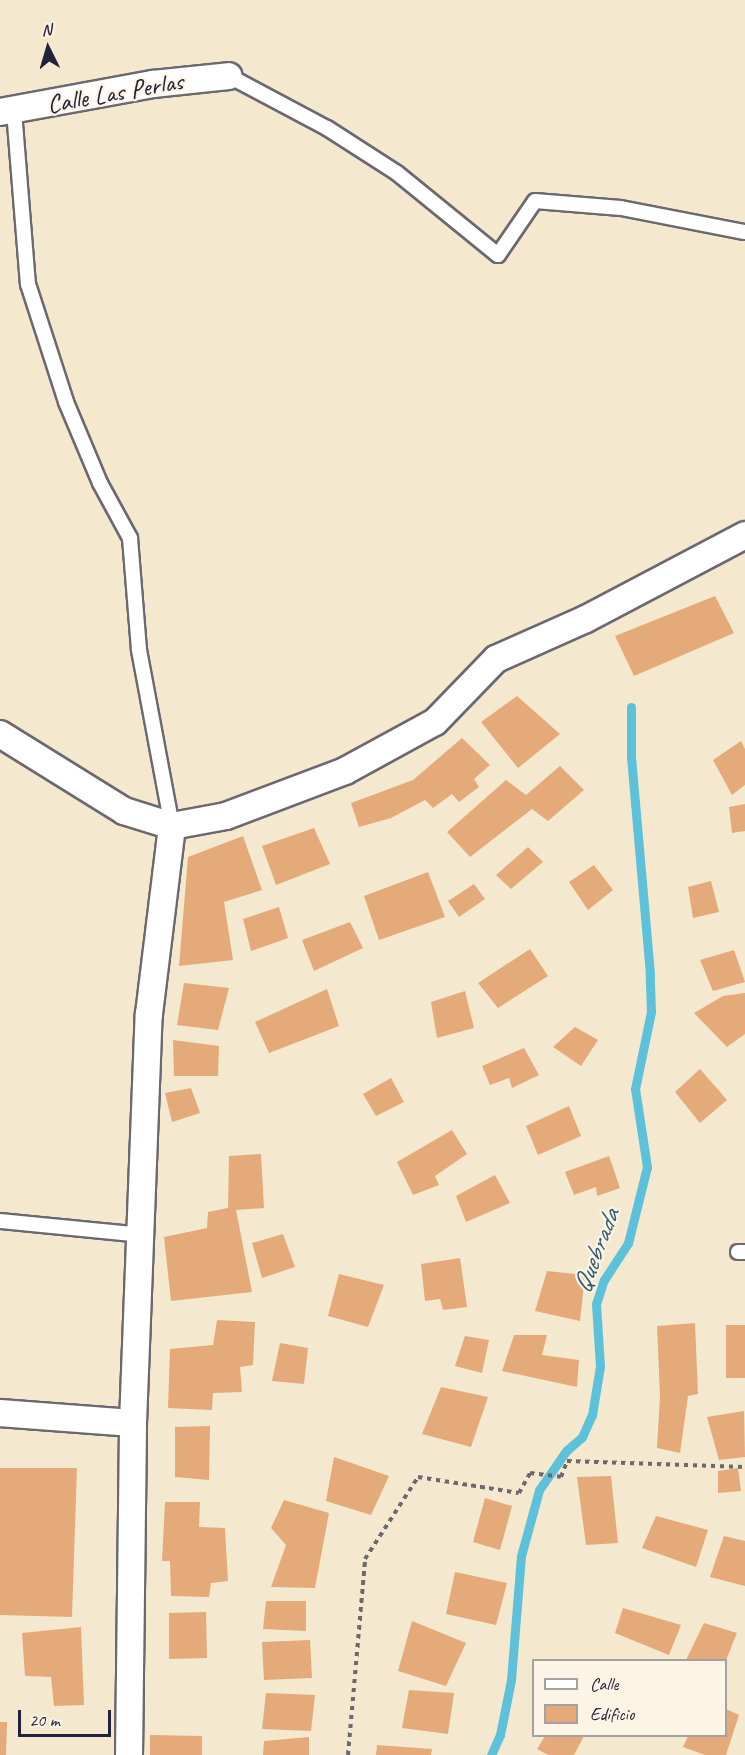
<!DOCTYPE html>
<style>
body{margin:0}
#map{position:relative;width:745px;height:1755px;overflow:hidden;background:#f4e9cf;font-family:Caveat,sans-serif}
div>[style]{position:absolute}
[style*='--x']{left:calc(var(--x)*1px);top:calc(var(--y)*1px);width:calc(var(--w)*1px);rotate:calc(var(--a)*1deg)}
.stream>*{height:9px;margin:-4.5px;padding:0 4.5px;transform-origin:4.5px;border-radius:4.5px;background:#5dc1da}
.building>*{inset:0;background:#e4aa7a}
.path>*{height:4px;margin-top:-2px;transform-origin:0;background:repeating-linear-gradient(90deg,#6c686f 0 4.5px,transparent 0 9px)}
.roads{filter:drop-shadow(2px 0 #6c686f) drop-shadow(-2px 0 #6c686f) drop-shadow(0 2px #6c686f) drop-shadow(0 -2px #6c686f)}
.service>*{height:14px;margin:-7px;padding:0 7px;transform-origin:7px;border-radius:7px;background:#fff}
.minor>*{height:26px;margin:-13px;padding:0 13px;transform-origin:13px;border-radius:13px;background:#fff}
span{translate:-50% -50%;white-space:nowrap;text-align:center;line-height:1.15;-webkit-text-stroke:4.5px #fcf5e5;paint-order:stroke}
.street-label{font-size:26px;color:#22223b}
.water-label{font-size:27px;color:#375a73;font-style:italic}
.legend{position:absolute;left:532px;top:1659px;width:195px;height:78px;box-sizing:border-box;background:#fcf5e5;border:2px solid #a5a1a1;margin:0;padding:8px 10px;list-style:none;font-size:18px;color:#22223b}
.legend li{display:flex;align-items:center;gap:12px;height:30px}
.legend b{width:30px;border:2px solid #a5a1a1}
.north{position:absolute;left:18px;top:18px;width:60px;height:60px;-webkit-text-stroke:4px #fcf5e5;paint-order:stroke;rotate:355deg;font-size:16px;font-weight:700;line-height:24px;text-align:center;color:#22223b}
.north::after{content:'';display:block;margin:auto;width:21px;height:27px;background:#22223b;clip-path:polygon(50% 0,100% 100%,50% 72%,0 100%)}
.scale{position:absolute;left:18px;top:1710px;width:93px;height:27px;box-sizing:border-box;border:3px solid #22223b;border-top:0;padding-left:8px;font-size:18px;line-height:21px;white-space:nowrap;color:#22223b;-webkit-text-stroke:4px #fcf5e5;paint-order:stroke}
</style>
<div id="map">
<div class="stream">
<div style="--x:491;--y:1755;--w:22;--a:-66"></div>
<div style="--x:500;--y:1735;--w:56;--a:-78.7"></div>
<div style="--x:511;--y:1680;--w:124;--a:-85.4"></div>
<div style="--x:521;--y:1556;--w:68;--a:-74.7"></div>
<div style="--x:539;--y:1490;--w:47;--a:-55.3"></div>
<div style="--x:566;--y:1451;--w:21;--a:-41"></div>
<div style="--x:582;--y:1437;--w:24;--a:-66"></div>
<div style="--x:592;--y:1415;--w:50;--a:-80.7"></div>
<div style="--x:600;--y:1366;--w:62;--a:-93.7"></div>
<div style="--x:596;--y:1304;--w:25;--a:-72"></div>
<div style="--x:604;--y:1280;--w:44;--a:-57"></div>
<div style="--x:628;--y:1243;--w:78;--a:-76"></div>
<div style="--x:647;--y:1167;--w:79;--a:-98.7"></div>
<div style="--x:635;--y:1089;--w:79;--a:-78.3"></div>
<div style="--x:651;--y:1012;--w:38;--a:-92"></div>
<div style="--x:650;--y:974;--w:217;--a:-95"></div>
<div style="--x:631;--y:758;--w:51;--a:-90"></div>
</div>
<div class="building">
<div style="clip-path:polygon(715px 596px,734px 633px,634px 676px,615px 636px)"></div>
<div style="clip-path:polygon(517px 696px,560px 734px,518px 768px,481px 722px)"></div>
<div style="clip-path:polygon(462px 738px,490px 765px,474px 779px,479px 787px,459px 802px,452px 794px,433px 808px,425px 800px,391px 818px,359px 827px,351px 803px,413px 780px)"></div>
<div style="clip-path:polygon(741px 741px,745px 749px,745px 785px,732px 795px,713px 760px)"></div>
<div style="clip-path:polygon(560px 766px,584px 790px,548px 821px,532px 809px,470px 857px,447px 832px,506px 780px,526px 795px)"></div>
<div style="clip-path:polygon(745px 804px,745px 831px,732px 833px,729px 807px)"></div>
<div style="clip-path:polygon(314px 828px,330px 864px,276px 885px,262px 846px)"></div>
<div style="clip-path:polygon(243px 836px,262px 890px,224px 902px,233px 960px,179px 966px,188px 857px)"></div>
<div style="clip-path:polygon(528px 847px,543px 862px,511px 889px,496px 875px)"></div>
<div style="clip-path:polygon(594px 865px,613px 890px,588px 910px,569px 882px)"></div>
<div style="clip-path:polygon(428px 872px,445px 917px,379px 940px,364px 896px)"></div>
<div style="clip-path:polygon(711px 881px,719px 912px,693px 918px,688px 887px)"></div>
<div style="clip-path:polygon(474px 884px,485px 899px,459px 917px,448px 901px)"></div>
<div style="clip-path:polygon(279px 907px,288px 938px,251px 951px,243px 919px)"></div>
<div style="clip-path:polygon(350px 922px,363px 948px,314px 971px,302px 940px)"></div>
<div style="clip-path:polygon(530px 949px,548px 976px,498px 1008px,478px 983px)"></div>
<div style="clip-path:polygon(734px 950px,745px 982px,713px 991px,700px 960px)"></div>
<div style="clip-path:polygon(184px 983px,229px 988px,218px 1030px,177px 1025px)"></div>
<div style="clip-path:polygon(327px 989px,339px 1026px,269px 1053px,255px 1022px)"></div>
<div style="clip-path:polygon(465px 991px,474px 1028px,437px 1038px,431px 1002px)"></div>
<div style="clip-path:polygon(745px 993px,745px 1034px,727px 1047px,694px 1013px,723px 996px)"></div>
<div style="clip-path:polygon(575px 1027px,598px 1040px,581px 1066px,553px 1047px)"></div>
<div style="clip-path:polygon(173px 1040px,219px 1046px,218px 1076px,174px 1076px)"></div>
<div style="clip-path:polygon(524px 1048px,539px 1075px,512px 1088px,509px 1078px,490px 1085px,482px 1066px)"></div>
<div style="clip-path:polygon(700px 1069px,727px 1100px,700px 1123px,675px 1092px)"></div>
<div style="clip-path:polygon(391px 1078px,404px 1102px,376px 1116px,363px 1094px)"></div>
<div style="clip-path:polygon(191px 1088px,200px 1113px,172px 1122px,165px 1093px)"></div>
<div style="clip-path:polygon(569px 1106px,581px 1136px,538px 1155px,526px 1126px)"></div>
<div style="clip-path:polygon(452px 1130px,467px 1154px,435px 1176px,439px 1185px,413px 1195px,397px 1162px)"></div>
<div style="clip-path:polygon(261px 1154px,264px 1208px,236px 1210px,252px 1292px,171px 1301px,164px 1237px,207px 1228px,208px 1212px,228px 1208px,229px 1156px)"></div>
<div style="clip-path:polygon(609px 1156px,620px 1188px,597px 1196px,596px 1187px,574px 1195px,565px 1172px)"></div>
<div style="clip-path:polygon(495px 1175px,510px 1203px,466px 1222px,456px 1196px)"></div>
<div style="clip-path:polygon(283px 1234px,295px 1267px,262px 1278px,252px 1243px)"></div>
<div style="clip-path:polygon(460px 1258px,467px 1307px,443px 1310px,440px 1299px,425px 1301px,421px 1264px)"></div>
<div style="clip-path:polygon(547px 1271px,585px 1275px,580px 1321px,535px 1311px)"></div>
<div style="clip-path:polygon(339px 1274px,384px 1285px,368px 1327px,328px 1316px)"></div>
<div style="clip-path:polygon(217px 1320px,255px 1322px,253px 1365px,240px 1367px,242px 1392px,213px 1393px,212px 1410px,168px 1408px,170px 1349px,213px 1345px)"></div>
<div style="clip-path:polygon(695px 1323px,698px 1394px,688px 1396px,680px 1453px,657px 1448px,660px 1396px,657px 1326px)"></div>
<div style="clip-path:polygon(726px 1325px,745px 1325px,745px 1378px,726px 1378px)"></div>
<div style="clip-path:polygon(514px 1335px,547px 1335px,542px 1355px,579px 1360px,577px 1387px,502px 1371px)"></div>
<div style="clip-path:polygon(465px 1336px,489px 1340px,482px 1373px,455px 1366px)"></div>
<div style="clip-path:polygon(280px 1343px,308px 1348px,304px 1384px,272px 1381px)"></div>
<div style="clip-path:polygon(441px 1387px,488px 1397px,471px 1447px,422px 1434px)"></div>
<div style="clip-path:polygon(744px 1411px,745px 1457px,719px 1460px,707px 1417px)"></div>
<div style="clip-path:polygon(210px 1426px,209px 1480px,175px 1477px,175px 1427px)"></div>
<div style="clip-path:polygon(334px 1457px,389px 1476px,371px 1515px,326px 1501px)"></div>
<div style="clip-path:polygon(0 1468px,77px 1468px,72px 1617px,0 1615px)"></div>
<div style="clip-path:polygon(738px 1468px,741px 1491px,718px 1493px,718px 1471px)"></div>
<div style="clip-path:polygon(611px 1476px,618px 1543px,586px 1545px,577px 1477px)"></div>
<div style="clip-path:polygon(485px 1498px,512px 1506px,500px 1550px,473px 1542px)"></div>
<div style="clip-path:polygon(284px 1500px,329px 1513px,315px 1588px,271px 1587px,286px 1545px,271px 1528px)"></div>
<div style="clip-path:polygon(165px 1502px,200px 1502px,199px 1527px,225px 1528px,228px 1581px,211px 1583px,209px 1597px,171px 1596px,170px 1561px,162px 1561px)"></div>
<div style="clip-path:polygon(656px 1516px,708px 1530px,696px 1567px,642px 1548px)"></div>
<div style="clip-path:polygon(724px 1536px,745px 1541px,745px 1586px,710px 1577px)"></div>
<div style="clip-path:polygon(455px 1572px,507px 1583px,496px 1625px,446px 1614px)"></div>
<div style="clip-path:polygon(266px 1601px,306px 1601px,306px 1631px,263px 1629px)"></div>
<div style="clip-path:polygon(623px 1608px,681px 1625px,669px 1655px,615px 1633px)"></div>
<div style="clip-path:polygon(206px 1612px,207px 1658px,169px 1659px,169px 1613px)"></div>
<div style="clip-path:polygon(412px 1621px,466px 1643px,446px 1686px,398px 1671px)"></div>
<div style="clip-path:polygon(704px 1623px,737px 1633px,726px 1660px,686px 1660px)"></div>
<div style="clip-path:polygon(81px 1627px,84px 1705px,54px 1706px,51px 1677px,25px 1676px,22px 1633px)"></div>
<div style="clip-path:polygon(310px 1640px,312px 1678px,264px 1680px,262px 1642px)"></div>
<div style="clip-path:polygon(409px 1690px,454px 1693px,448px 1734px,402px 1728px)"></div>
<div style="clip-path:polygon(266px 1693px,315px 1695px,311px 1731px,262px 1729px)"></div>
<div style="clip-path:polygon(726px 1709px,739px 1715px,726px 1755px,705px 1755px,683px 1747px,688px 1736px,726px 1736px)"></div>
<div style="clip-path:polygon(0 1722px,7px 1722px,6px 1755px,0 1755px)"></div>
<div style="clip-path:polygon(150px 1735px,202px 1736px,202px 1755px,150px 1755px)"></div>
<div style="clip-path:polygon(545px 1736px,584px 1736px,574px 1755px,548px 1755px,537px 1749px)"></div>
<div style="clip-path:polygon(309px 1737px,309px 1755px,263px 1755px,264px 1741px)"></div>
<div style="clip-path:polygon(377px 1745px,432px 1749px,431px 1755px,376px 1755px)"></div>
</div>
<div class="path">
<div style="--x:348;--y:1755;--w:197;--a:-85"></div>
<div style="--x:365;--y:1559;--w:98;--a:-57.1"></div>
<div style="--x:418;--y:1477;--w:102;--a:9"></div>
<div style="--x:519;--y:1493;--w:23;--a:-61"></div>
<div style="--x:530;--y:1473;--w:31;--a:7"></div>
<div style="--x:561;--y:1477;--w:17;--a:-69"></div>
<div style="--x:567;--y:1461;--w:178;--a:1.9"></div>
</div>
<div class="roads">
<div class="service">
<div style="--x:229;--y:76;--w:111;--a:28"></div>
<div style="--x:327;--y:128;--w:83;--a:32.7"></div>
<div style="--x:397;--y:173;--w:130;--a:39.1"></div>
<div style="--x:498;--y:255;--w:65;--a:-55.6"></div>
<div style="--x:535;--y:201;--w:86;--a:4.7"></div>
<div style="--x:621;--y:208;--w:126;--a:11"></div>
<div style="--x:14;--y:111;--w:174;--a:85.4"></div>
<div style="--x:28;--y:284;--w:124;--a:72.1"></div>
<div style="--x:66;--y:402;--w:88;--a:67.2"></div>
<div style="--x:100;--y:483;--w:63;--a:61.4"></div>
<div style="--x:130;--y:538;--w:112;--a:85.4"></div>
<div style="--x:139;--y:650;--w:179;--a:79.4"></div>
<div style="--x:0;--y:1221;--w:144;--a:5.6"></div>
<div style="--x:738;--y:1252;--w:7;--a:0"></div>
</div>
<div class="minor">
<div style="--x:0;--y:112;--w:156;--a:-10.4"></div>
<div style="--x:153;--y:84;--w:76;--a:-6"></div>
<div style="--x:0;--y:734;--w:146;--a:31.8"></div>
<div style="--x:124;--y:811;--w:50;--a:17.4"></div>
<div style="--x:172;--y:826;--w:55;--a:-10.5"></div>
<div style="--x:226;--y:816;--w:127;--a:-20.7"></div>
<div style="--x:345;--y:771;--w:102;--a:-28.6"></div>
<div style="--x:435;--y:722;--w:88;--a:-45.9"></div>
<div style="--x:496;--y:659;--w:98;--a:-24"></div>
<div style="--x:586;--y:619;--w:180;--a:-27.8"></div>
<div style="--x:0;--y:1413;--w:133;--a:4.3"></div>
<div style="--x:129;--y:1755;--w:332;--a:-89.3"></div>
<div style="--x:133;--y:1423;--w:409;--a:-87.8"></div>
<div style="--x:149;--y:1014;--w:189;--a:-83"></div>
</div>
</div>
<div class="street-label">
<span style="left:115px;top:93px;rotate:-10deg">Calle Las Perlas</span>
</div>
<div class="water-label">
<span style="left:596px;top:1251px;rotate:-69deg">Quebrada</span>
</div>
<ul class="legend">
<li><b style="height:8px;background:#fff"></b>Calle</li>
<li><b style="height:16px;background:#e4aa7a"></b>Edificio</li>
</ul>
<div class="north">N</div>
<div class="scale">20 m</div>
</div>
